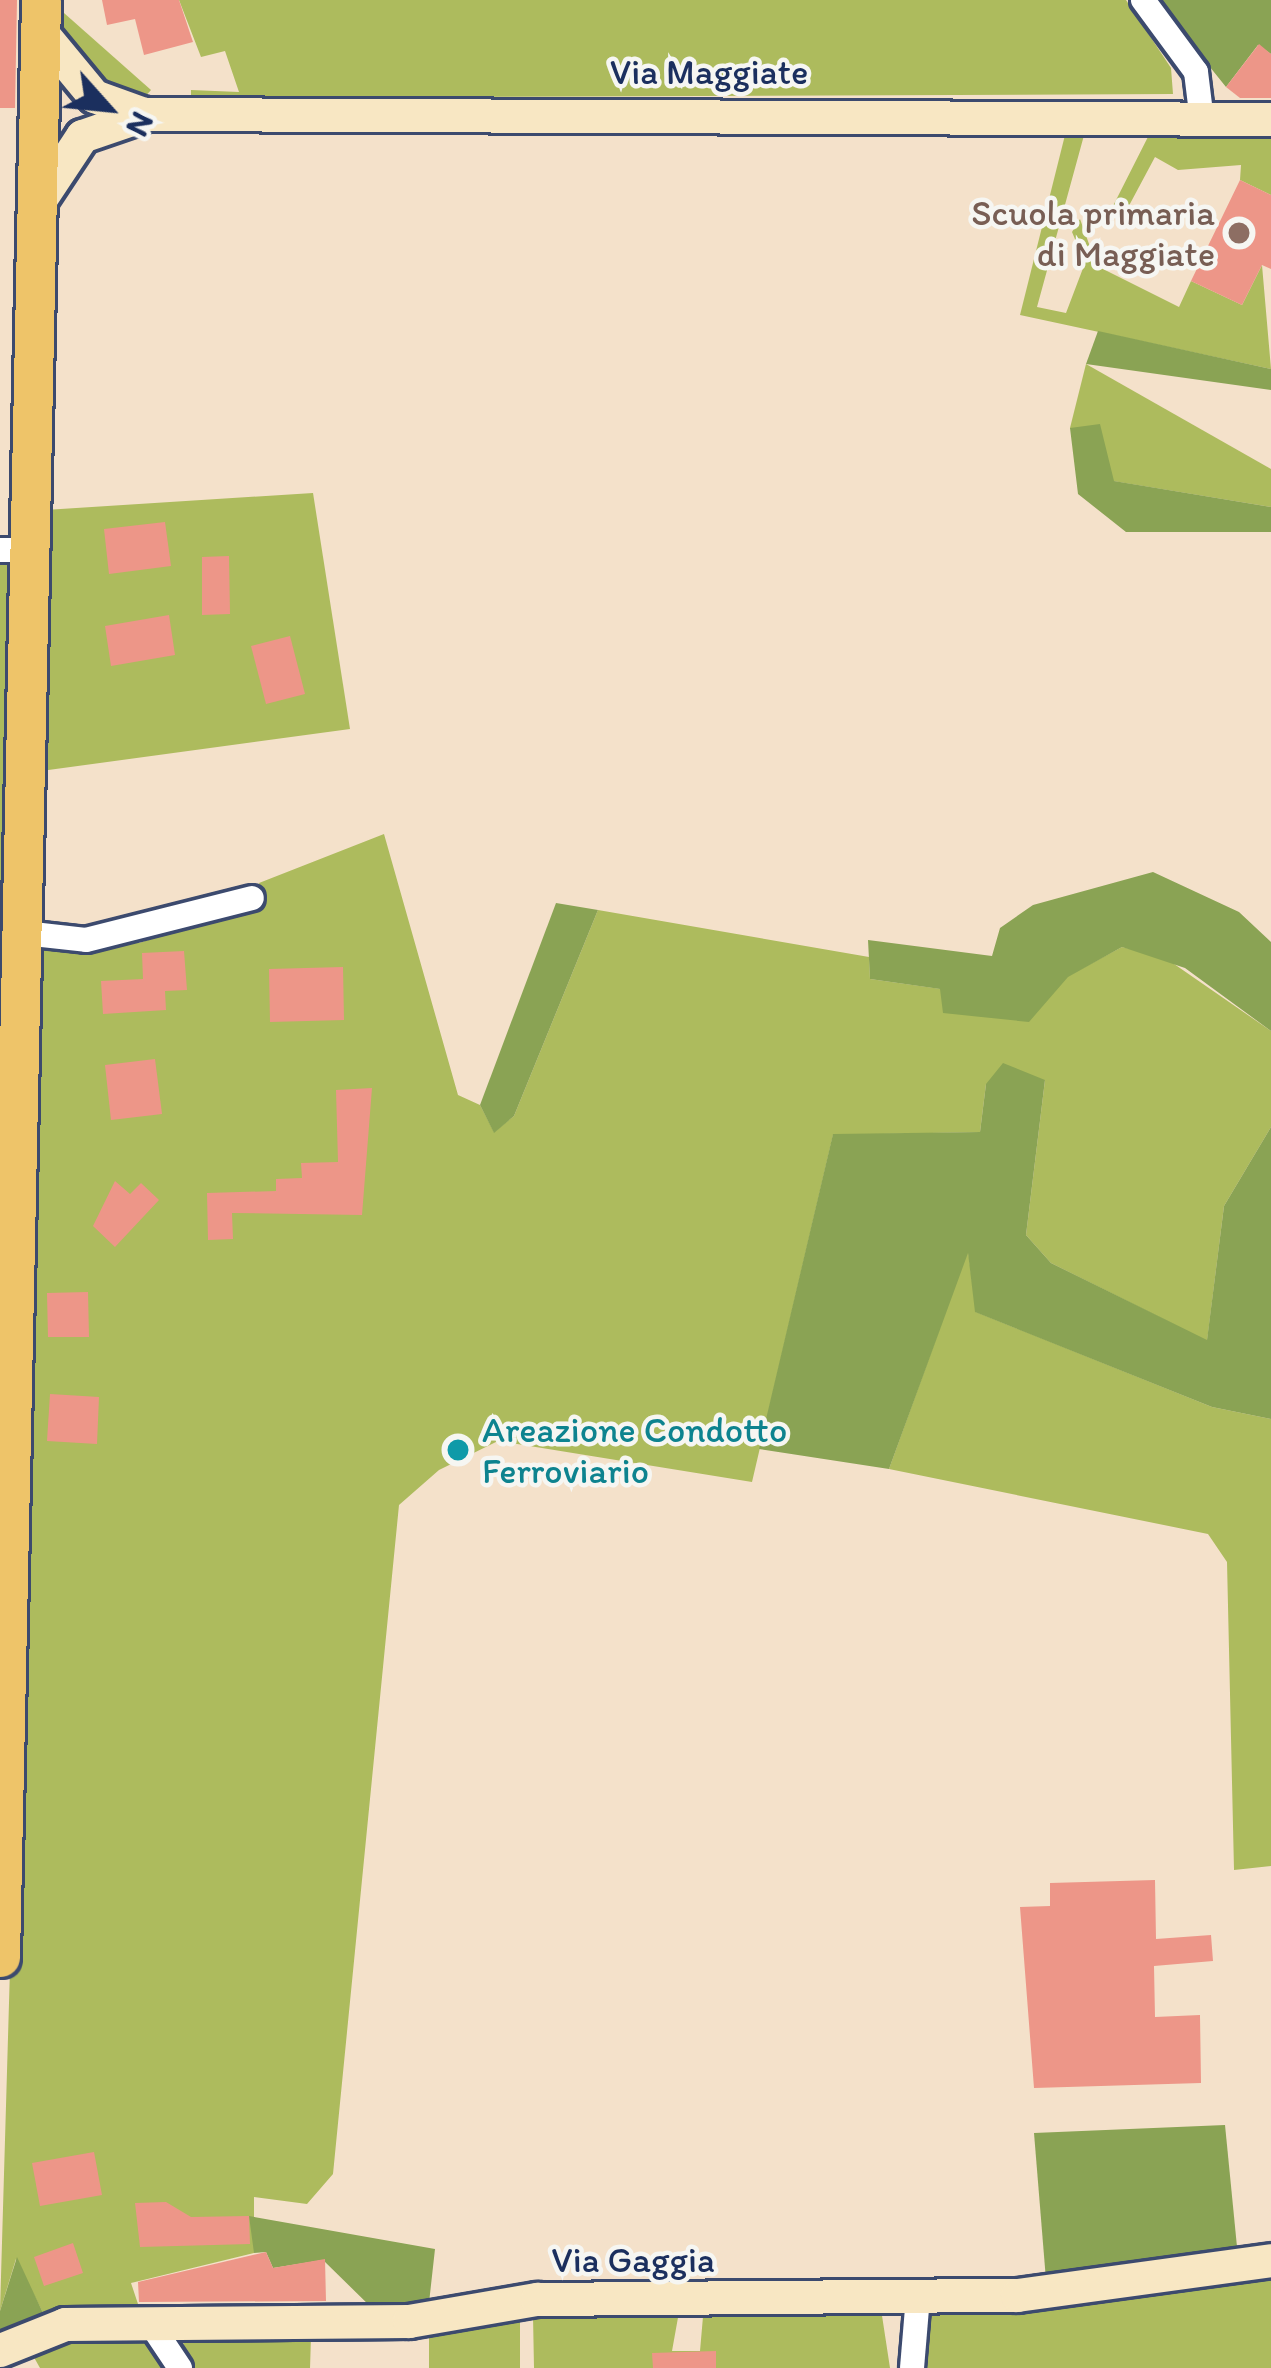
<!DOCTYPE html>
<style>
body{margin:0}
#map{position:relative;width:1271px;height:2368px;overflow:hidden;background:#f4e1ca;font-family:Itim,sans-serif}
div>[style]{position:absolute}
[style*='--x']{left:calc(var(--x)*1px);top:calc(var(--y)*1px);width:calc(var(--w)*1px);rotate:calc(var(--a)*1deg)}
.green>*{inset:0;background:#adbb5d}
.forest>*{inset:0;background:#8aa354}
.building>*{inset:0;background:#ed9688}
.roads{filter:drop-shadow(3px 0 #3c4a6e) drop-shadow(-3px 0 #3c4a6e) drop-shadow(0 3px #3c4a6e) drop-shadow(0 -3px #3c4a6e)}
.street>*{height:24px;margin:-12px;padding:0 12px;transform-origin:12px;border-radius:12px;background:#fff}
.secondary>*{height:33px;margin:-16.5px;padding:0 16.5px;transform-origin:16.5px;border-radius:16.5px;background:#f8e7c3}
.primary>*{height:39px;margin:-19.5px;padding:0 19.5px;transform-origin:19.5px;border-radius:19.5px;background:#eec469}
.dots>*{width:33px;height:33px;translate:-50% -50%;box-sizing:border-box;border:6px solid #f6f6f2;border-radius:50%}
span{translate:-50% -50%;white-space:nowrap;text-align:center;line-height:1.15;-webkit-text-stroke:9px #f6f6f2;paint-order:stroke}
.street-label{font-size:36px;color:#1b2f5e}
.education-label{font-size:36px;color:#785e54}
.right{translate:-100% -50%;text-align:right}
.culture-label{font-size:36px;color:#0d838f}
.left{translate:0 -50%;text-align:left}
.north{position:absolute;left:48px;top:48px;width:120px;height:120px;-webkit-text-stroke:9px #f6f6f2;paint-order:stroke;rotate:117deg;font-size:33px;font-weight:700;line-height:48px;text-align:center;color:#1b2f5e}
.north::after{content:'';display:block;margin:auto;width:42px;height:54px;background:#1b2f5e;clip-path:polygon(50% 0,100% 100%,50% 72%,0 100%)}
</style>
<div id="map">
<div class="green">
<div style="clip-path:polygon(179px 0,1126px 0,1171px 68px,1173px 94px,191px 98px,191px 90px,239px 92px,225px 51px,201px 57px)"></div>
<div style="clip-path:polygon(64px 13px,151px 90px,143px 99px,106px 95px,51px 25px)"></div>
<div style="clip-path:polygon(1068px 123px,1086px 128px,1037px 307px,1066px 313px,1085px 263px,1072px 232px,1080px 219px,1097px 266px,1179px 307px,1191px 281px,1242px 305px,1262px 265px,1271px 369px,1020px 315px)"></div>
<div style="clip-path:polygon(1154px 125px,1271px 128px,1271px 195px,1240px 180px,1241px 165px,1178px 170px,1155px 157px,1124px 215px,1094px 211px,1113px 206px)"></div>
<div style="clip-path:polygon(1086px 364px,1271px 469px,1271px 507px,1113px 481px,1070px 428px)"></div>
<div style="clip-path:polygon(313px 493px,350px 729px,41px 771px,45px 510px)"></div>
<div style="clip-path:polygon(0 559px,20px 559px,0 1399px)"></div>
<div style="clip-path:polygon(384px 834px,458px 1095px,480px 1105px,494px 1132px,514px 1116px,598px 910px,869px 957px,870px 979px,941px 989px,1068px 976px,1122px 947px,1164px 957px,1271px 1031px,1271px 1127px,1224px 1206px,1207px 1341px,1051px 1263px,1026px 1235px,1045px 1080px,986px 1084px,980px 1132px,833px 1135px,752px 1482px,498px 1441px,439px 1470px,399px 1505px,333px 2174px,307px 2204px,254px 2197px,254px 2253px,131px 2283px,140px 2310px,43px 2313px,16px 2259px,0 2311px,40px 942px,139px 943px,263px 902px,259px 883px)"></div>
<div style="clip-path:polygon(968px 1250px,976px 1312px,1212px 1407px,1271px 1419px,1271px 1866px,1234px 1870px,1227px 1562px,1208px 1534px,889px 1469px)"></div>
<div style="clip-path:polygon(1271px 2274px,1271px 2368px,923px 2368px,929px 2307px)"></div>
<div style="clip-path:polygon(704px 2305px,881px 2309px,890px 2368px,534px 2368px,533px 2316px,679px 2312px,672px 2351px,700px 2351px)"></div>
<div style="clip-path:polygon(520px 2317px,520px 2368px,429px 2368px,429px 2334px)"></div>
<div style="clip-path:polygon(181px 2334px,311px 2336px,310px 2368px,189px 2368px)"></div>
<div style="clip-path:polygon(141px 2335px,167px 2368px,40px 2368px,27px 2345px)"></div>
</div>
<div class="forest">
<div style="clip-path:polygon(1156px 0,1271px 0,1271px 54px,1258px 45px,1226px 87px)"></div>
<div style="clip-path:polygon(1098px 331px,1271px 369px,1271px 390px,1086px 364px)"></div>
<div style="clip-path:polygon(1100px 424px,1114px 481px,1271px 507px,1271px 532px,1126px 532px,1078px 494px,1070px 428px)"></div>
<div style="clip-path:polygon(1153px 872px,1239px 912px,1271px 942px,1271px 1031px,1185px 968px,1122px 947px,1068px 977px,1029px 1022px,943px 1013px,940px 989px,870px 979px,868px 940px,992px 956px,1000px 928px,1033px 905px)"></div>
<div style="clip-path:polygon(556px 903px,598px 910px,514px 1116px,494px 1133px,480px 1105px)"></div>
<div style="clip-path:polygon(1003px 1063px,1045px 1080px,1026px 1235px,1051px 1263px,1207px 1340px,1224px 1206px,1271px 1127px,1271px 1419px,1212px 1407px,975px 1312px,968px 1253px,889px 1469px,759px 1449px,833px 1134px,980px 1132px,986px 1084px)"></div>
<div style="clip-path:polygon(1225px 2125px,1238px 2257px,1046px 2280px,1034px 2133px)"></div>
<div style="clip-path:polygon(249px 2216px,435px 2249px,428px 2312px,375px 2311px,323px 2260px,273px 2268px,266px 2252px,254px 2253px)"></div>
<div style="clip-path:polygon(17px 2257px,43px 2313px,0 2339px,0 2311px)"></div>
</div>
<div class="building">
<div style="clip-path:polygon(0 0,17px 0,15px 108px,0 108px)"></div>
<div style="clip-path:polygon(102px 0,179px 0,193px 42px,144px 55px,135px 19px,107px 25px)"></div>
<div style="clip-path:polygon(1259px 44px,1271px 54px,1271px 98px,1240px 98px,1226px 87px)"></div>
<div style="clip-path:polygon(1240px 180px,1271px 195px,1271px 269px,1262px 265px,1242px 305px,1191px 281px)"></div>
<div style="clip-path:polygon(165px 522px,171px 566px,109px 574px,104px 529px)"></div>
<div style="clip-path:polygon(229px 556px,230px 614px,202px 615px,202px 557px)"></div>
<div style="clip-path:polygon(169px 615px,175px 655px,111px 666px,105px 626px)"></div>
<div style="clip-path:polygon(290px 636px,305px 694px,266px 704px,251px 646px)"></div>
<div style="clip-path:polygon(184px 951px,187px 990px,165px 991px,166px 1010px,103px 1014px,101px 981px,143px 979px,142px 953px)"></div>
<div style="clip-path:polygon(343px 967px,344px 1020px,270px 1022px,269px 969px)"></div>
<div style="clip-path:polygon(155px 1059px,162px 1114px,111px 1120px,105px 1065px)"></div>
<div style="clip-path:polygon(372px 1088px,362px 1215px,232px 1213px,233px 1239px,208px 1240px,207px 1193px,276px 1191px,276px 1179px,302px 1178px,301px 1163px,338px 1162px,336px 1090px)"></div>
<div style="clip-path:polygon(115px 1181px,130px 1194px,141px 1183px,159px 1200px,115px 1247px,93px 1226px)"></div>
<div style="clip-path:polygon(88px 1292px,89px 1337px,48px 1337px,47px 1293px)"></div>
<div style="clip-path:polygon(50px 1394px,99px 1397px,97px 1444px,47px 1441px)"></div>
<div style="clip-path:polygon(1155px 1880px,1156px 1939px,1211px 1935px,1213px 1961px,1154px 1966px,1155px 2017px,1200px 2015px,1201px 2083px,1034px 2088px,1020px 1907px,1050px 1906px,1050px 1883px)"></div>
<div style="clip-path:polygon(94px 2152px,102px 2195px,40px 2206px,32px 2163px)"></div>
<div style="clip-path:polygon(166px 2202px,191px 2217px,249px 2216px,250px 2244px,140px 2247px,135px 2203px)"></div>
<div style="clip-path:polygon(73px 2243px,83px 2273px,44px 2286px,34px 2257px)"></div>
<div style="clip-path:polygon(266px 2252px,273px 2268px,325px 2259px,326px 2301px,139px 2302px,138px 2282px)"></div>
<div style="clip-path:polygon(716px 2351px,716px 2368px,653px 2368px,652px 2353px)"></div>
</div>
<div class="roads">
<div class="street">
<div style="--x:1143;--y:0;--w:89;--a:53.6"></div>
<div style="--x:1196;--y:72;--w:38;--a:83"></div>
<div style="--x:0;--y:550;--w:32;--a:0"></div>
<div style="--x:24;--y:933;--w:62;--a:6.4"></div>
<div style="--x:86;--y:940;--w:171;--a:-14.2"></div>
<div style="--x:150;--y:2323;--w:54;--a:56.3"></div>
<div style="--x:912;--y:2368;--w:71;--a:-85.2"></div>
</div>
<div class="secondary">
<div style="--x:41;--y:32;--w:83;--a:50.4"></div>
<div style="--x:94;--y:96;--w:53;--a:19.8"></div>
<div style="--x:39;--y:201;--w:78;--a:-56.5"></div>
<div style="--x:82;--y:136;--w:68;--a:-19"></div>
<div style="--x:146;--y:114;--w:1125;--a:0.25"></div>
<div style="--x:0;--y:2350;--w:70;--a:-21.8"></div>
<div style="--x:65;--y:2324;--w:344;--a:-0.5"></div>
<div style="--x:409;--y:2321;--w:130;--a:-9.8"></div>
<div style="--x:537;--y:2299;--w:480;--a:-0.5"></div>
<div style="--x:1017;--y:2295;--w:256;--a:-7.8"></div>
</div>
<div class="primary">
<div style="--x:0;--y:1957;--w:1957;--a:-88.8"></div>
</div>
</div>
<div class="dots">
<div style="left:1239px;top:233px;background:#8d6e63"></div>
<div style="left:458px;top:1450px;background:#0f9aa8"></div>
</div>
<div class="street-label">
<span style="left:709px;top:72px">Via Maggiate</span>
<span style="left:633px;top:2260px">Via Gaggia</span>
</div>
<div class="education-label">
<span class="right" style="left:1215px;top:233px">Scuola primaria<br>di Maggiate</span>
</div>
<div class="culture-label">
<span class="left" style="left:482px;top:1450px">Areazione Condotto<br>Ferroviario</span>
</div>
<div class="north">N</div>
</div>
